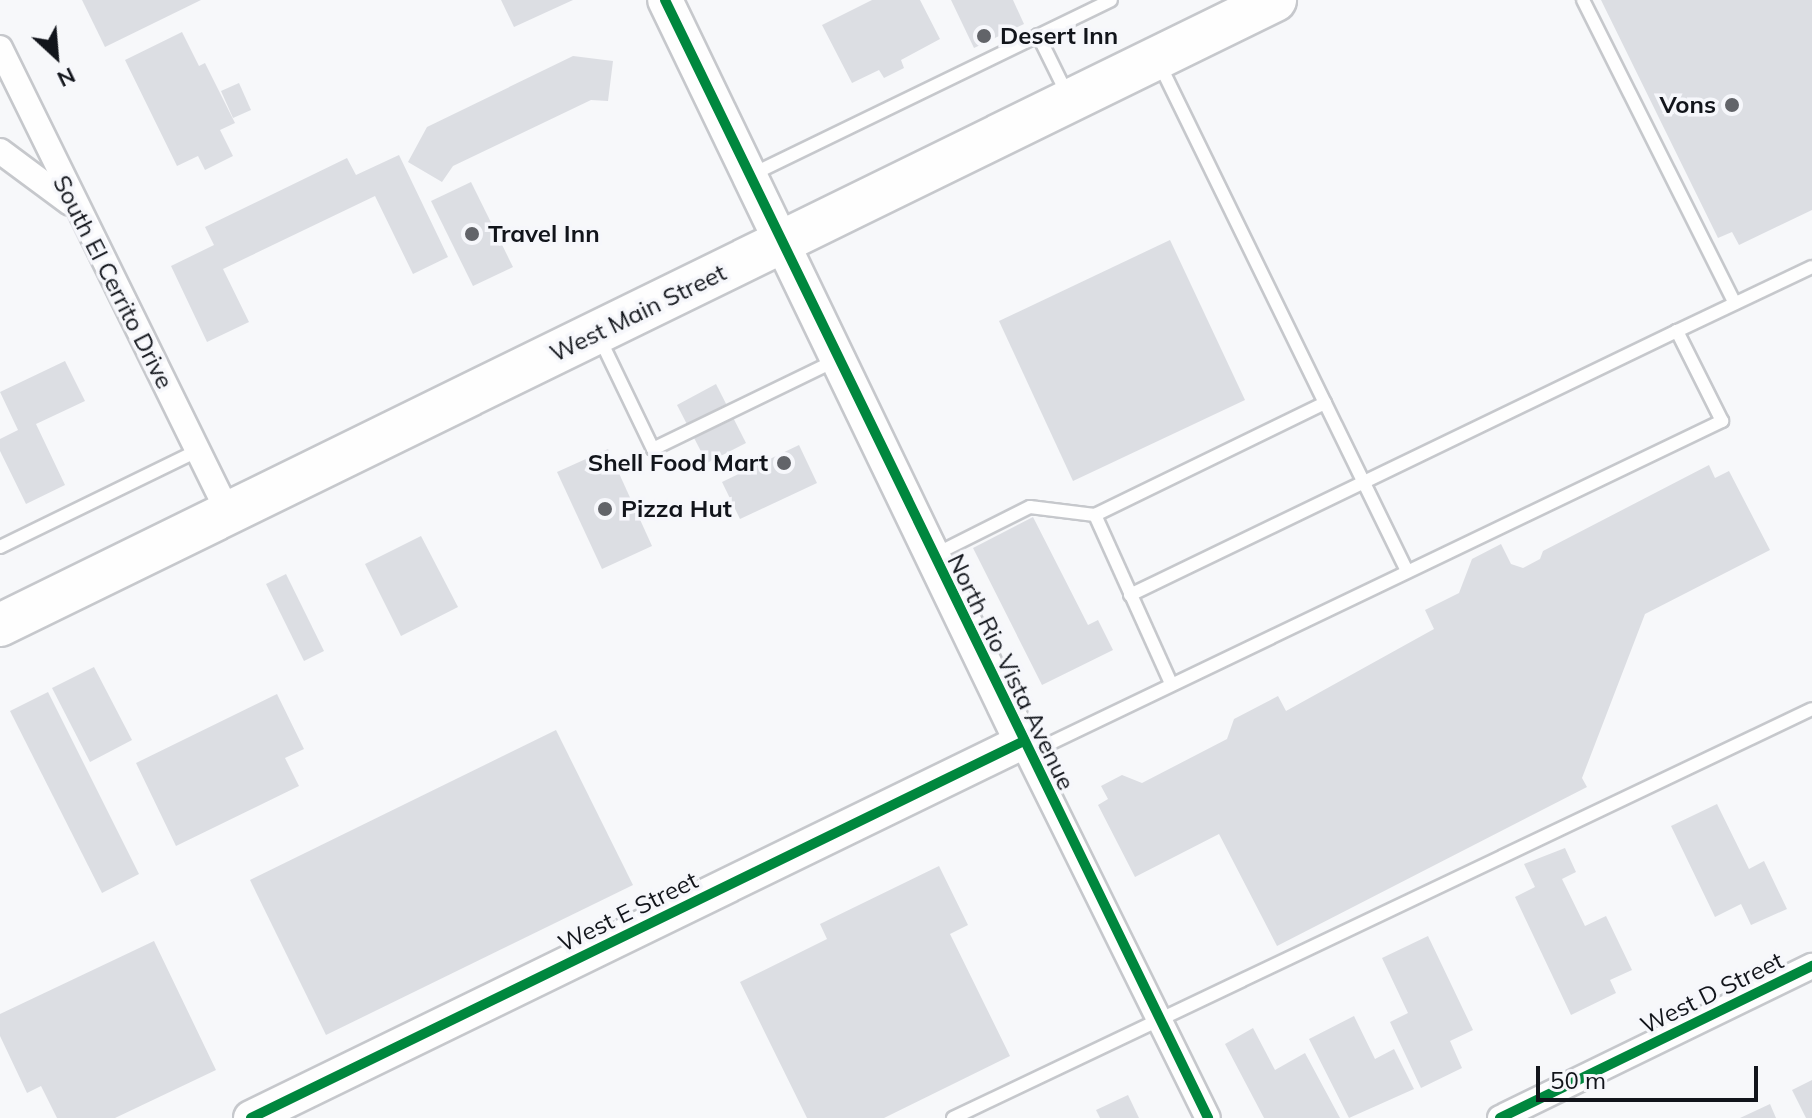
<!DOCTYPE html>
<style>
body{margin:0}
#map{position:relative;width:1812px;height:1118px;overflow:hidden;background:#f7f8fa;font-family:Mulish,sans-serif}
div>[style]{position:absolute}
[style*='--x']{left:calc(var(--x)*1px);top:calc(var(--y)*1px);width:calc(var(--w)*1px);rotate:calc(var(--a)*1deg)}
.building>*{inset:0;background:#dcdee3}
.roads{filter:drop-shadow(2px 0 #c6c8cc) drop-shadow(-2px 0 #c6c8cc) drop-shadow(0 2px #c6c8cc) drop-shadow(0 -2px #c6c8cc)}
.lane>*{height:12px;margin:-6px;padding:0 6px;transform-origin:6px;border-radius:6px;background:#fefefe}
.street>*{height:24px;margin:-12px;padding:0 12px;transform-origin:12px;border-radius:12px;background:#fefefe}
.secondary>*{height:34px;margin:-17px;padding:0 17px;transform-origin:17px;border-radius:17px;background:#fefefe}
.highway>*{height:42px;margin:-21px;padding:0 21px;transform-origin:21px;border-radius:21px;background:#fefefe}
.cycleway>*{height:10px;margin:-5px;padding:0 5px;transform-origin:5px;border-radius:5px;background:#00873e}
.dots>*{width:22px;height:22px;translate:-50% -50%;box-sizing:border-box;border:4px solid #f6f7fb;border-radius:50%}
span{translate:-50% -50%;white-space:nowrap;text-align:center;line-height:1.15;-webkit-text-stroke:7px #f6f7fb;paint-order:stroke}
.poi-label{font-size:24px;color:#12151b;font-weight:700}
.left{translate:0 -50%;text-align:left}
.right{translate:-100% -50%;text-align:right}
.street-label{font-size:24px;color:#12151b}
.north{position:absolute;left:16px;top:16px;width:80px;height:80px;-webkit-text-stroke:6px #f6f7fb;paint-order:stroke;rotate:154deg;font-size:22px;font-weight:700;line-height:32px;text-align:center;color:#12151b}
.north::after{content:'';display:block;margin:auto;width:28px;height:36px;background:#12151b;clip-path:polygon(50% 0,100% 100%,50% 72%,0 100%)}
.scale{position:absolute;left:1536px;top:1066px;width:222px;height:36px;box-sizing:border-box;border:4px solid #12151b;border-top:0;padding-left:10px;font-size:24px;line-height:28px;white-space:nowrap;color:#12151b;-webkit-text-stroke:6px #f6f7fb;paint-order:stroke}
</style>
<div id="map">
<div class="building">
<div style="clip-path:polygon(82px 0,201px 0,105px 47px)"></div>
<div style="clip-path:polygon(501px 0,573px 0,514px 27px)"></div>
<div style="clip-path:polygon(872px 0,920px 0,940px 39px,901px 60px,904px 68px,884px 78px,879px 70px,852px 83px,822px 25px)"></div>
<div style="clip-path:polygon(951px 0,1013px 0,1024px 24px,974px 48px)"></div>
<div style="clip-path:polygon(1601px 0,1812px 0,1812px 210px,1739px 245px,1732px 232px,1718px 238px)"></div>
<div style="clip-path:polygon(182px 32px,199px 66px,205px 63px,235px 123px,220px 130px,233px 156px,205px 170px,198px 156px,177px 166px,125px 60px)"></div>
<div style="clip-path:polygon(573px 56px,613px 61px,608px 101px,591px 100px,453px 166px,442px 182px,408px 162px,427px 127px)"></div>
<div style="clip-path:polygon(239px 83px,251px 110px,233px 118px,221px 91px)"></div>
<div style="clip-path:polygon(399px 155px,448px 257px,413px 274px,375px 196px,223px 269px,249px 322px,207px 342px,171px 266px,214px 245px,205px 227px,347px 158px,356px 175px)"></div>
<div style="clip-path:polygon(471px 182px,513px 267px,473px 286px,431px 201px)"></div>
<div style="clip-path:polygon(1170px 240px,1245px 400px,1073px 481px,999px 321px)"></div>
<div style="clip-path:polygon(65px 361px,85px 401px,36px 424px,65px 485px,26px 504px,0 451px,0 439px,18px 430px,0 392px)"></div>
<div style="clip-path:polygon(716px 384px,746px 443px,707px 463px,677px 405px)"></div>
<div style="clip-path:polygon(799px 445px,817px 483px,740px 519px,722px 482px)"></div>
<div style="clip-path:polygon(608px 449px,652px 546px,602px 569px,557px 472px)"></div>
<div style="clip-path:polygon(1709px 465px,1715px 478px,1729px 471px,1770px 550px,1645px 614px,1582px 778px,1587px 787px,1277px 946px,1219px 834px,1135px 877px,1098px 805px,1108px 799px,1101px 786px,1122px 775px,1142px 783px,1227px 739px,1234px 719px,1278px 696px,1286px 711px,1434px 629px,1425px 610px,1459px 593px,1472px 559px,1501px 544px,1511px 564px,1523px 568px,1540px 559px,1543px 551px)"></div>
<div style="clip-path:polygon(1033px 517px,1088px 625px,1098px 620px,1113px 650px,1042px 685px,973px 548px)"></div>
<div style="clip-path:polygon(421px 536px,458px 607px,401px 636px,365px 564px)"></div>
<div style="clip-path:polygon(286px 574px,324px 651px,304px 661px,266px 584px)"></div>
<div style="clip-path:polygon(94px 667px,132px 740px,90px 762px,52px 688px)"></div>
<div style="clip-path:polygon(48px 692px,139px 874px,102px 893px,10px 711px)"></div>
<div style="clip-path:polygon(277px 694px,304px 749px,285px 758px,299px 786px,176px 846px,136px 763px)"></div>
<div style="clip-path:polygon(556px 730px,633px 885px,326px 1035px,250px 880px)"></div>
<div style="clip-path:polygon(1717px 804px,1749px 869px,1764px 861px,1787px 909px,1751px 925px,1741px 904px,1715px 917px,1671px 826px)"></div>
<div style="clip-path:polygon(1565px 848px,1576px 872px,1562px 879px,1585px 926px,1606px 916px,1632px 970px,1610px 980px,1616px 993px,1571px 1015px,1515px 897px,1535px 887px,1524px 864px)"></div>
<div style="clip-path:polygon(939px 866px,968px 925px,950px 934px,1010px 1056px,884px 1118px,807px 1118px,740px 982px,827px 939px,820px 924px)"></div>
<div style="clip-path:polygon(1428px 936px,1473px 1030px,1450px 1041px,1462px 1068px,1421px 1088px,1390px 1022px,1408px 1013px,1382px 958px)"></div>
<div style="clip-path:polygon(154px 941px,216px 1070px,115px 1118px,57px 1118px,41px 1086px,27px 1093px,0 1036px,0 1014px)"></div>
<div style="clip-path:polygon(1354px 1016px,1375px 1059px,1394px 1049px,1414px 1089px,1349px 1118px,1309px 1039px)"></div>
<div style="clip-path:polygon(1253px 1028px,1275px 1070px,1305px 1053px,1340px 1118px,1264px 1118px,1225px 1044px)"></div>
<div style="clip-path:polygon(1812px 1080px,1812px 1118px,1806px 1118px,1792px 1090px)"></div>
<div style="clip-path:polygon(1128px 1095px,1139px 1118px,1100px 1118px,1096px 1110px)"></div>
<div style="clip-path:polygon(1770px 1104px,1776px 1118px,1740px 1118px)"></div>
</div>
<div class="roads">
<div class="lane">
<div style="--x:1583;--y:0;--w:339;--a:63.4"></div>
<div style="--x:1038;--y:35;--w:66;--a:63.8"></div>
<div style="--x:1159;--y:63;--w:565;--a:63.98"></div>
<div style="--x:751;--y:175;--w:400;--a:-25.9"></div>
<div style="--x:600;--y:339;--w:122;--a:64.3"></div>
<div style="--x:653;--y:449;--w:203;--a:-25.9"></div>
<div style="--x:1095;--y:515;--w:256;--a:-26"></div>
<div style="--x:0;--y:547;--w:219;--a:-26"></div>
<div style="--x:936;--y:554;--w:105;--a:-26.6"></div>
<div style="--x:1030;--y:507;--w:65;--a:7"></div>
<div style="--x:1095;--y:515;--w:184;--a:65.7"></div>
<div style="--x:1130;--y:595;--w:607;--a:-25.76"></div>
<div style="--x:1028;--y:754;--w:770;--a:-25.63"></div>
<div style="--x:1722;--y:421;--w:101;--a:-116.6"></div>
<div style="--x:1677;--y:331;--w:149;--a:-25.4"></div>
<div style="--x:953;--y:1118;--w:951;--a:-25.46"></div>
</div>
<div class="street">
<div style="--x:0;--y:48;--w:519;--a:63.83"></div>
<div style="--x:0;--y:151;--w:87;--a:36.6"></div>
<div style="--x:1022;--y:742;--w:419;--a:63.7"></div>
<div style="--x:1500;--y:1118;--w:347;--a:-26"></div>
</div>
<div class="secondary">
<div style="--x:251;--y:1118;--w:858;--a:-26"></div>
<div style="--x:1022;--y:742;--w:823;--a:-115.69"></div>
</div>
<div class="highway">
<div style="--x:0;--y:625;--w:1420;--a:-26.11"></div>
</div>
</div>
<div class="cycleway">
<div style="--x:665;--y:0;--w:1243;--a:64.09"></div>
<div style="--x:251;--y:1118;--w:858;--a:-26"></div>
<div style="--x:1500;--y:1118;--w:347;--a:-26"></div>
</div>
<div class="dots">
<div style="left:984px;top:36px;background:#626469"></div>
<div style="left:1732px;top:105px;background:#626469"></div>
<div style="left:472px;top:234px;background:#626469"></div>
<div style="left:784px;top:463px;background:#626469"></div>
<div style="left:605px;top:509px;background:#626469"></div>
</div>
<div class="poi-label">
<span class="left" style="left:1000px;top:36px">Desert Inn</span>
<span class="right" style="left:1716px;top:105px">Vons</span>
<span class="left" style="left:488px;top:234px">Travel Inn</span>
<span class="right" style="left:768px;top:463px">Shell Food Mart</span>
<span class="left" style="left:621px;top:509px">Pizza Hut</span>
</div>
<div class="street-label">
<span style="left:113px;top:282px;rotate:63deg">South El Cerrito Drive</span>
<span style="left:638px;top:313px;rotate:-26deg">West Main Street</span>
<span style="left:1011px;top:672px;rotate:64deg">North Rio Vista Avenue</span>
<span style="left:628px;top:912px;rotate:-26deg">West E Street</span>
<span style="left:1712px;top:993px;rotate:-26deg">West D Street</span>
</div>
<div class="north">N</div>
<div class="scale">50 m</div>
</div>
